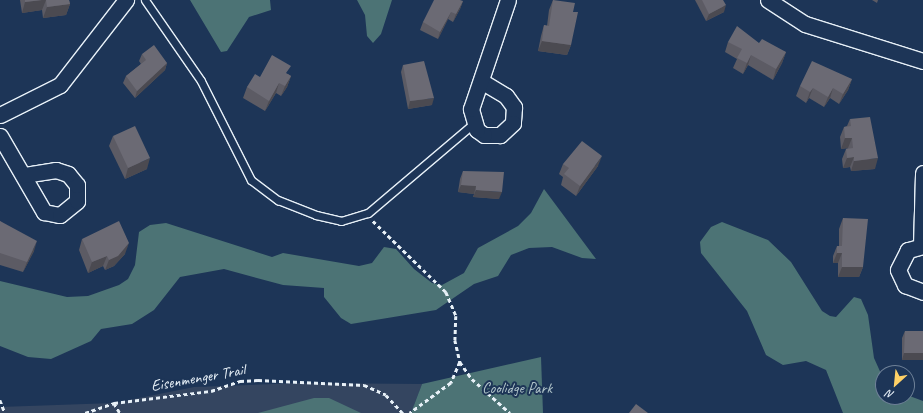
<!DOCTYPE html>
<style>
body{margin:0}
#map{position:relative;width:923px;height:413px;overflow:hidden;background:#1d3557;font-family:Caveat,sans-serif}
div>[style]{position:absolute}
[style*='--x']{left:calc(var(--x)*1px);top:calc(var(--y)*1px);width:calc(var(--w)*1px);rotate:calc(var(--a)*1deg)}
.built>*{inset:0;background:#344560}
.green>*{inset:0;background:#4c7375}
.path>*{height:2.5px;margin-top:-1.25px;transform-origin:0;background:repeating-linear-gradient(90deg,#e8f1f8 0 4px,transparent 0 7px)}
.roads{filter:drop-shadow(1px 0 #e8f1f8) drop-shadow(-1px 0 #e8f1f8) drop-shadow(0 1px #e8f1f8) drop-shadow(0 -1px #e8f1f8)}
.service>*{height:7px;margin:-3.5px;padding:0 3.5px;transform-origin:3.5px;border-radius:3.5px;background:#1d3557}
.minor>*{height:15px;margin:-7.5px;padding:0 7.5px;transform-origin:7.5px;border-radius:7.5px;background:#1d3557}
.wall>*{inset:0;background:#5c5b64}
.shaded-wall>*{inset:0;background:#4b4a51}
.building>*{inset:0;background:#6b6a74}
span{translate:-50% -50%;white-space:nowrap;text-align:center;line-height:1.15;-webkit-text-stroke:4px #1d3557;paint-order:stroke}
.street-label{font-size:16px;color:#e8f1f8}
.park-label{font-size:16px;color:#b1c5ca}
.north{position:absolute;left:875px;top:365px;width:40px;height:40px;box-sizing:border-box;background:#1d3557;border:1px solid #6e8097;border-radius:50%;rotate:207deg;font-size:11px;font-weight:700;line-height:16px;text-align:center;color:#e8f1f8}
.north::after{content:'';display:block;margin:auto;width:14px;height:18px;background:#ffd166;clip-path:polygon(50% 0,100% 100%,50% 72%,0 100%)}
</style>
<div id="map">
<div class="built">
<div style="clip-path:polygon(299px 383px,422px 384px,411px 413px,0 413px,0 407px,114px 403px,194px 387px)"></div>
</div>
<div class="green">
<div style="clip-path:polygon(190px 0,270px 0,271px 10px,249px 17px,227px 51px,221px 52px)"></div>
<div style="clip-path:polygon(357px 0,392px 0,381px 34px,373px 43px,367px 36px,365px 15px)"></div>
<div style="clip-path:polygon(544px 189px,596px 259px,582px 258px,552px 247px,529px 248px,511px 255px,498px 276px,474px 284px,436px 310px,351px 324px,341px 318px,324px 297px,324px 288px,283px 285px,224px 269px,180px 277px,154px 310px,132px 324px,101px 329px,91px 341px,51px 359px,28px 357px,0 346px,0 281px,67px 297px,88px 296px,119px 285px,128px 279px,135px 265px,139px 232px,150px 225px,166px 223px,272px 257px,283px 253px,359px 266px,372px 263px,384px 247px,396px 249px,414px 269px,432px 283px,442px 285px,464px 273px,478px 248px,518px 226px,531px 213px)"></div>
<div style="clip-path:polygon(722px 222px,768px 240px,791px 262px,822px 311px,830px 316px,836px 317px,854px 297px,861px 299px,868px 315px,874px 358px,883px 378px,883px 397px,907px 395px,923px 401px,923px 413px,843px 413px,826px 370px,806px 361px,783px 365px,766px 355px,747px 311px,701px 253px,700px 242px,711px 227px)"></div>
<div style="clip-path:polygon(541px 357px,543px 413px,411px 413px,422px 384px)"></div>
<div style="clip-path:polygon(314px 398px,329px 398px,361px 413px,258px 413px)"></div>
</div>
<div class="path">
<div style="--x:373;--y:221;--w:102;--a:44.2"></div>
<div style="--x:446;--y:292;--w:26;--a:67"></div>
<div style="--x:456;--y:316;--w:24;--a:92"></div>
<div style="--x:455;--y:340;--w:23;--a:77"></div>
<div style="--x:460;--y:362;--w:23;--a:113"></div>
<div style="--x:451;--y:383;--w:51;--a:143.8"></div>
<div style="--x:460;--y:362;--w:21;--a:55"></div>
<div style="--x:472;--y:379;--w:51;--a:41.8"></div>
<div style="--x:0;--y:400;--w:14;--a:69"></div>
<div style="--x:114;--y:403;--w:12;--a:59"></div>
<div style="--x:85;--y:413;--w:31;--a:-19"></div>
<div style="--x:114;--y:403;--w:98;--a:-7.1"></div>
<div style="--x:211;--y:391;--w:31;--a:-19"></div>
<div style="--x:240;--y:381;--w:18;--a:-3"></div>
<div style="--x:258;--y:380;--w:106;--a:2.7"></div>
<div style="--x:364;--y:385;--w:24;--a:24"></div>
<div style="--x:386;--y:395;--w:25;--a:47"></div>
</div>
<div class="roads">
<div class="service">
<div style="--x:145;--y:0;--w:98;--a:55.3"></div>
<div style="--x:201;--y:81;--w:111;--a:63.2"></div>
<div style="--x:251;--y:180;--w:34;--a:37"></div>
<div style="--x:278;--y:200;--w:41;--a:21.5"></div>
<div style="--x:316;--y:215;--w:26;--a:13"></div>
<div style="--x:341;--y:221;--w:28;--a:-17"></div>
<div style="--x:368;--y:213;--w:138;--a:-40.3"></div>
</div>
<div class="minor">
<div style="--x:768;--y:0;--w:44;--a:33"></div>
<div style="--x:805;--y:24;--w:124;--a:17.4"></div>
<div style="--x:481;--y:81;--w:29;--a:31"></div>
<div style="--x:506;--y:96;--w:14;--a:54"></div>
<div style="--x:514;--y:107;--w:16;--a:94"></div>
<div style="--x:513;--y:123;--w:18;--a:137"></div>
<div style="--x:500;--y:135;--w:16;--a:180"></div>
<div style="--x:484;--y:135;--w:9;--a:-144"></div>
<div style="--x:477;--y:130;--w:22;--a:-106"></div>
<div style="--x:471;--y:109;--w:115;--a:-71.3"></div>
<div style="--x:0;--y:115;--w:67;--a:-26.6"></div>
<div style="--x:60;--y:85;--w:108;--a:-52.2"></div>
<div style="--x:0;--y:136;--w:88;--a:59.9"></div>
<div style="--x:44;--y:212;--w:16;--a:11"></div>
<div style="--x:60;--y:215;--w:22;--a:-39"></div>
<div style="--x:77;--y:201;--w:16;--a:-90"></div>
<div style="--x:77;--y:185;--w:14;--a:-129"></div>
<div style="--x:68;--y:174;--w:13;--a:-162"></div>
<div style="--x:56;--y:170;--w:33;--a:171"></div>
<div style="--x:921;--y:246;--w:73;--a:-88.4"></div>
<div style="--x:923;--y:246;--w:16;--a:165"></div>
<div style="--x:908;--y:250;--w:22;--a:117"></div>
<div style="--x:898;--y:270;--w:17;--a:65"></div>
<div style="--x:905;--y:285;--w:19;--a:21"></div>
</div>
</div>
<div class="wall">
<div style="clip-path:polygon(20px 0,69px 0,70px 4px,66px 15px,43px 18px,42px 10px,22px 13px)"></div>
<div style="clip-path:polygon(553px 0,573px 12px,571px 45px,567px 55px,538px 51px,541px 36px,544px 25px,547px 26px,549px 10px)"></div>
<div style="clip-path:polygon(695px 0,723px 0,724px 12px,706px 21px)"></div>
<div style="clip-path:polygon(872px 0,878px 0,877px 3px)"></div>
<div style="clip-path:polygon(463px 1px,460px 9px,453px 22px,448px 19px,438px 39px,420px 30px,423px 22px)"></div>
<div style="clip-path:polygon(728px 42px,759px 43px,786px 52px,782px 63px,773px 80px,748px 65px,743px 74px,733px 68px,737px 59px,725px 52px)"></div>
<div style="clip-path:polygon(142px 54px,167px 63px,165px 70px,135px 98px,123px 83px,126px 76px,141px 64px,139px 61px)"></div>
<div style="clip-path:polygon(403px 65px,432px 105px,408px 109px,401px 72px)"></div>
<div style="clip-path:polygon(288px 74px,291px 76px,287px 87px,281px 96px,276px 93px,265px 111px,243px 98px,247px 87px,260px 77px)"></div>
<div style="clip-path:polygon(852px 79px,848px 90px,839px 104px,830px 98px,824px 107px,809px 98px,806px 103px,796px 96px,800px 86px)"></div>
<div style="clip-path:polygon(850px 119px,875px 169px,851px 171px,850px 167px,843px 168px,842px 159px,846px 149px,848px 148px,841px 149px,840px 137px,844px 127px,847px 126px)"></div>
<div style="clip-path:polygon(113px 136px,147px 169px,125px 179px,109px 146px)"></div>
<div style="clip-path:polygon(563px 164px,598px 166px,576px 196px,561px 185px,563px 177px,559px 174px)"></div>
<div style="clip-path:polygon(463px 171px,499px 199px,473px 197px,474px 194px,458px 192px,460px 179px)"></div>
<div style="clip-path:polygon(843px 218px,863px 267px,859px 277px,838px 277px,838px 263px,833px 263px,833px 256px,837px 246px,839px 246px,839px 229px)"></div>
<div style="clip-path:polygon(0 221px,34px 251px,23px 272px,0 265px)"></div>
<div style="clip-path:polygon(82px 239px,125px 254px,114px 266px,105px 270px,103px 266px,88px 273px,79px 250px)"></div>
<div style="clip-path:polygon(905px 331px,923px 331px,923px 360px,902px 360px,902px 338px)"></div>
</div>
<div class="shaded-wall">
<div style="clip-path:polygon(42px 0,46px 0,42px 10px,22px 13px,25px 2px)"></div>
<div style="clip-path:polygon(463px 1px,460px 9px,453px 22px,456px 14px)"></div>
<div style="clip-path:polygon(70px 4px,66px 15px,43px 18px,47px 7px)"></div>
<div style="clip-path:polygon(726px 5px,724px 12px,706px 21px,709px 14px)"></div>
<div style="clip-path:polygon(451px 12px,448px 19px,438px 39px,440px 32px)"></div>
<div style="clip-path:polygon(542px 41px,571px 45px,567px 55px,538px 51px)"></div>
<div style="clip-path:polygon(786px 52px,782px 63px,773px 80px,776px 69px)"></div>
<div style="clip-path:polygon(751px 55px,748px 65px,743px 74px,747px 63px)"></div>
<div style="clip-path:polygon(167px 63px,165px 70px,135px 98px,137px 91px)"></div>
<div style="clip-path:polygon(291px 76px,287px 87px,281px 96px,285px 86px)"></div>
<div style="clip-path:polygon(852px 79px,848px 90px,839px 104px,843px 94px)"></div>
<div style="clip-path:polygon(279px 83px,276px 93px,265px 111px,269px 101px)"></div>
<div style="clip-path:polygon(813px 88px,809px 98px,806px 103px,810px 92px)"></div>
<div style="clip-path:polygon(833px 88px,830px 98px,824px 107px,828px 97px)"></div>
<div style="clip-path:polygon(434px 98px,432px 105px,408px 109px,410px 101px)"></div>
<div style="clip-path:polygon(845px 138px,852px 138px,848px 148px,841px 149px)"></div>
<div style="clip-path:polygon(602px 156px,598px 166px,576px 196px,580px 186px)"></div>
<div style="clip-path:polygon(854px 157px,850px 167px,843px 168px,847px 158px)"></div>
<div style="clip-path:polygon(150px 158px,147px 169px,125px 179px,128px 168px)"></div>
<div style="clip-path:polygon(878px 158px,875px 169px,851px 171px,854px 161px)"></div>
<div style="clip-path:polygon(461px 185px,476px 186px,474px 194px,458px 192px)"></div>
<div style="clip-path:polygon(476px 190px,502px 192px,499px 199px,473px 197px)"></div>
<div style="clip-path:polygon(37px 241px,34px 251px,23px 272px,27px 262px)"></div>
<div style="clip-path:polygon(129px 243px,125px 254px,114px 266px,105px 270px,109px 260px)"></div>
<div style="clip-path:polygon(837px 253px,842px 253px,838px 263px,833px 263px)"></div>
<div style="clip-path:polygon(107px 256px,103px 266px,88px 273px,92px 262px)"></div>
<div style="clip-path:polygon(842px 267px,863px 267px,859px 277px,838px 277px)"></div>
<div style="clip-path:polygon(904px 353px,923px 353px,923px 360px,902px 360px)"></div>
</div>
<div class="building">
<div style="clip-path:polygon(25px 0,42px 0,25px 2px)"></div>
<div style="clip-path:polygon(46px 0,69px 0,70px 4px,47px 7px)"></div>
<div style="clip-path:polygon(434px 0,460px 0,463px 1px,456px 14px,451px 12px,440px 32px,423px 22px)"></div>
<div style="clip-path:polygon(553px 0,575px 3px,573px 12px,578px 12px,571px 45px,542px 41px,544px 25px,549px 26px)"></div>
<div style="clip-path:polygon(702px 0,723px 0,726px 5px,709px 14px)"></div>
<div style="clip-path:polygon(737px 26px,759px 43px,762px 39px,786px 52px,776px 69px,751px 55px,747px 63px,737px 58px,742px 49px,728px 42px)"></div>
<div style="clip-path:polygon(154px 45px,167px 63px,137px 91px,126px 76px,146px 60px,142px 54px)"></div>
<div style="clip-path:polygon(272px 55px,291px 66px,286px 73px,291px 76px,285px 86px,279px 83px,269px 101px,247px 87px,255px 74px,260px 77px)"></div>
<div style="clip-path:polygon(424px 61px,434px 98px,410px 101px,403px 65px)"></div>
<div style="clip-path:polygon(812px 61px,852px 79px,843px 94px,833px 88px,828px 97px,813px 88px,810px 92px,800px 86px)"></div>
<div style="clip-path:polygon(870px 117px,878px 158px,854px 161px,854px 157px,847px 158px,846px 149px,853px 148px,852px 138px,845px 138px,844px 127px,851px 126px,850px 119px)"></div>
<div style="clip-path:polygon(135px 126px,150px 158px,128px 168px,113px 136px)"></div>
<div style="clip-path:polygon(582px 141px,602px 156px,580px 186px,564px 174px,569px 168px,563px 164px)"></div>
<div style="clip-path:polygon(463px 171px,504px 172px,502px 192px,476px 190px,476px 186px,461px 185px)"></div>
<div style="clip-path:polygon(843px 218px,868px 219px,863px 267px,842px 267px,842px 253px,837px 253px,837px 246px,842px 246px)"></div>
<div style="clip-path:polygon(0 221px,37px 241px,27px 262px,0 253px)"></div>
<div style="clip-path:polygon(119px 221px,129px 243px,118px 256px,109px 260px,107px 256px,92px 262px,82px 239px)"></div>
<div style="clip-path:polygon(905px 331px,923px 331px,923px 353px,904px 353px)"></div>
<div style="clip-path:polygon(636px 404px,648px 413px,629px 413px)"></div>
</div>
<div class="street-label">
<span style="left:198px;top:378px;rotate:-10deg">Eisenmenger Trail</span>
</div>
<div class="park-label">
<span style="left:517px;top:388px">Coolidge Park</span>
</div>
<div class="north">N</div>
</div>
